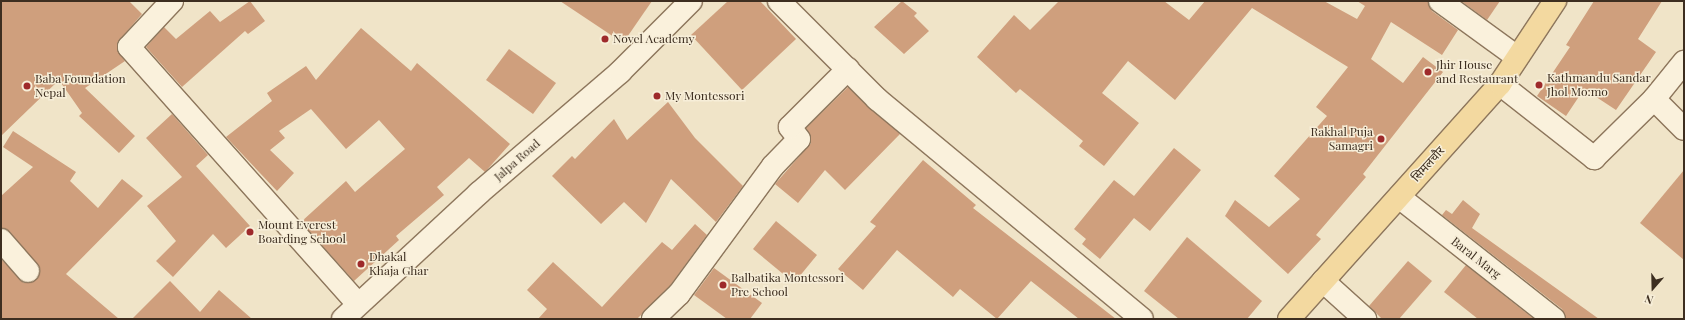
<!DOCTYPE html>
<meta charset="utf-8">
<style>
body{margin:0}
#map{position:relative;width:1685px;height:320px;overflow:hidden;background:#f0e4c8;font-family:"Playfair Display","Noto Sans Devanagari",serif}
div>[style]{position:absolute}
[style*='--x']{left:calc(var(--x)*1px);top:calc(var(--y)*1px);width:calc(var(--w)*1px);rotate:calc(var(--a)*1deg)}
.building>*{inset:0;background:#cf9f7d}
.roads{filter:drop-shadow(1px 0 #8d765c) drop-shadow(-1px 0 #8d765c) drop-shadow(0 1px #8d765c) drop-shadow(0 -1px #8d765c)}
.minor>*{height:22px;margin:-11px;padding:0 11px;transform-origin:11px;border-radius:11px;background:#faf1dc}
.major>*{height:22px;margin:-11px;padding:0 11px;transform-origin:11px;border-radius:11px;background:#f3d9a0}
.dots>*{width:11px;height:11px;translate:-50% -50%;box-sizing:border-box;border:2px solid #f7eed8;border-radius:50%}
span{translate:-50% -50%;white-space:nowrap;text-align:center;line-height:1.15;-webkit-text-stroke:3px #f7eed8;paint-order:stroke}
.poi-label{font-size:12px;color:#3d2e20}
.left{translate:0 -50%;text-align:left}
.right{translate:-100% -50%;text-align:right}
.street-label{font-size:12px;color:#3d2e20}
.frame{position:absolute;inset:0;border:2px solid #3d2e20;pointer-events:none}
.north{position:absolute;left:1633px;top:268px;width:40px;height:40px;-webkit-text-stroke:3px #f7eed8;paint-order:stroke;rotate:200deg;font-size:11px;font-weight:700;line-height:16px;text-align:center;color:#3d2e20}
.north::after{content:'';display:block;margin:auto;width:14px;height:18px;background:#3d2e20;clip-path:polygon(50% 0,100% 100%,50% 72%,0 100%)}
</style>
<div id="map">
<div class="building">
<div style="clip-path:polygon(1px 1px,129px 1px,142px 14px,117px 43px,117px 50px,125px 61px,85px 88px,135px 136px,119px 153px,79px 116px,82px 113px,59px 80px,1px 136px)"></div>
<div style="clip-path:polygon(250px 1px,265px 21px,248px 34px,245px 31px,182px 87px,146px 47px,164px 27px,176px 39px,210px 11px,220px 22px)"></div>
<div style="clip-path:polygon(560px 1px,652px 1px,623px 43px)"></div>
<div style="clip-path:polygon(728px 1px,760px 1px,796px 39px,742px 90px,691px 35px)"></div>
<div style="clip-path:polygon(902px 1px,917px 13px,914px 16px,929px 31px,904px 54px,874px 27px)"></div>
<div style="clip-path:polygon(1059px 1px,1164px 1px,1189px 20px,1205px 1px,1324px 1px,1357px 19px,1365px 6px,1357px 1px,1428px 1px,1432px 11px,1458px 30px,1442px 55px,1391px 22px,1371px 59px,1403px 83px,1423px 57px,1443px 72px,1363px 174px,1366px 177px,1316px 235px,1321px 239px,1288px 274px,1225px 216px,1235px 200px,1269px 227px,1300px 199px,1274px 176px,1327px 116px,1316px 107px,1348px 67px,1252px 8px,1175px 100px,1128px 61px,1102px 93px,1139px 123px,1104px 166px,1079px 146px,1083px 141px,1020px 89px,1016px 93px,977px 57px,1014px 15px,1030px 30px)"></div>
<div style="clip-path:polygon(1461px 1px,1500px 1px,1487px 20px)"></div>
<div style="clip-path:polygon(1594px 1px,1662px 1px,1638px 39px,1656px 52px,1616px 110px,1584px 89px,1566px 116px,1537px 96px,1570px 47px,1566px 45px)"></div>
<div style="clip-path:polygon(361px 28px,411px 71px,417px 63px,510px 144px,485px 172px,469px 158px,437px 187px,444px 195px,396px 236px,399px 240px,354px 281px,301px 222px,346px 181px,355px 192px,405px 149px,379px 120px,346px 149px,311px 109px,279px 131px,285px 138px,270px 150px,294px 173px,277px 191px,226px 137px,272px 101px,267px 93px,306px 66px,316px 80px)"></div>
<div style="clip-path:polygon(509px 49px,556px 83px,533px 114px,486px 80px)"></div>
<div style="clip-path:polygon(848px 87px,900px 134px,845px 190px,825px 170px,798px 203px,775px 184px,811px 143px,806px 128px)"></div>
<div style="clip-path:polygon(668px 102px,695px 138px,743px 186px,716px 222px,671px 179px,646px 223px,624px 202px,601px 224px,552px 176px,572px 156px,575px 159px,614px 119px,627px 140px)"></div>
<div style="clip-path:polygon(172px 114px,208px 155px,196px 166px,250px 226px,226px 248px,213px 234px,173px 277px,156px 261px,176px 241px,147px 206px,182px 177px,146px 138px)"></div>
<div style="clip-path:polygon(13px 131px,76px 172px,70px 181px,98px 208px,122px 179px,143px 196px,66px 274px,119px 319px,1px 319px,1px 259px,24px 283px,36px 280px,40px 269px,10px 232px,1px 228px,1px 196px,33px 167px,3px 147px)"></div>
<div style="clip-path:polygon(1174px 148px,1201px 170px,1150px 231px,1134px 218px,1100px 259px,1082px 244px,1086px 239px,1074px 229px,1114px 180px,1134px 196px)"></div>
<div style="clip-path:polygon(923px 160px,976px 205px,973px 208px,1116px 319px,1079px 319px,1031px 281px,997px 319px,960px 289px,953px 297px,897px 250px,863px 290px,838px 269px,876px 226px,870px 222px)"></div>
<div style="clip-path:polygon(1684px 170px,1684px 260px,1640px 223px)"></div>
<div style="clip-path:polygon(1463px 200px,1480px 214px,1472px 228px,1599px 319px,1566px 319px,1562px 309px,1442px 215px,1446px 210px,1452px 214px)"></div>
<div style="clip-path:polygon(776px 221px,817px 255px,794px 283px,753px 249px)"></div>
<div style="clip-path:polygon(695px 224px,707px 235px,670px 286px,637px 319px,538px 319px,547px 309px,527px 290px,553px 262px,602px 307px,662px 242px,672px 250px)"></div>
<div style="clip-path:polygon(1187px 237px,1262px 301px,1247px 319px,1179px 319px,1144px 291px)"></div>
<div style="clip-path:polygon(1408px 261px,1432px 281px,1399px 319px,1382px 319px,1369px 306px)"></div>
<div style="clip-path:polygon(1466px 265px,1534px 319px,1478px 319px,1444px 292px)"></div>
<div style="clip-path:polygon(714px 268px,762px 303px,750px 319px,727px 319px,694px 295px)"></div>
<div style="clip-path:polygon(170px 281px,200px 312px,219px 290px,252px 319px,132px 319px)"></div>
</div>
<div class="roads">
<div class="minor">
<div style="--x:172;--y:1;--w:63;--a:133.1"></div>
<div style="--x:129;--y:47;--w:344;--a:48.3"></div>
<div style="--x:779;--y:1;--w:139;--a:45"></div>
<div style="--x:877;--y:99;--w:344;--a:39.7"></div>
<div style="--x:1440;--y:1;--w:95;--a:36"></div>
<div style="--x:1500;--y:84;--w:120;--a:38.2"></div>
<div style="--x:1594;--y:158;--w:84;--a:-44.5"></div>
<div style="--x:1654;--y:99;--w:48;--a:-51"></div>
<div style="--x:1654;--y:99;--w:42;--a:45"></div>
<div style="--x:1399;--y:197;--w:197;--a:38.2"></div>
<div style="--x:1;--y:240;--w:41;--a:48.9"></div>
<div style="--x:1323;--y:281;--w:57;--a:42.1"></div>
<div style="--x:343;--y:319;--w:185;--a:-42.8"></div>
<div style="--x:479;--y:193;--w:186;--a:-40.6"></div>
<div style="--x:620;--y:72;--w:100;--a:-45"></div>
<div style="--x:653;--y:319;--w:36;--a:-44"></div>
<div style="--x:679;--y:294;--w:159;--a:-53.7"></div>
<div style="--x:773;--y:166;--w:37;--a:-46"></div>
<div style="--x:799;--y:139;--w:15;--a:-127"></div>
<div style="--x:790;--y:127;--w:82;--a:-45"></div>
</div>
<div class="major">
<div style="--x:1289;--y:319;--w:316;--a:-48.1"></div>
<div style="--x:1500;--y:84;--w:100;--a:-56.5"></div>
</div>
</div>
<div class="dots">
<div style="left:605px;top:39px;background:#9e2a2b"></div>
<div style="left:1428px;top:72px;background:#9e2a2b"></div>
<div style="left:1539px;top:85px;background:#9e2a2b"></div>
<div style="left:27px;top:86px;background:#9e2a2b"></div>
<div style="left:657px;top:96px;background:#9e2a2b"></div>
<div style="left:1381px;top:139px;background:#9e2a2b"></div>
<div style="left:250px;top:232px;background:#9e2a2b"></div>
<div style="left:361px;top:264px;background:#9e2a2b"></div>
<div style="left:723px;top:285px;background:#9e2a2b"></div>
</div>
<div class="poi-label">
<span class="left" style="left:613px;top:39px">Novel Academy</span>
<span class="left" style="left:1436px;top:72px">Jhir House<br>and Restaurant</span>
<span class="left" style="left:1547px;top:85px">Kathmandu Sandar<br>Jhol Mo:mo</span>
<span class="left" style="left:35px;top:86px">Baba Foundation<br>Nepal</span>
<span class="left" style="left:665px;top:96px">My Montessori</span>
<span class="right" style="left:1373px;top:139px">Rakhal Puja<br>Samagri</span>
<span class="left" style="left:258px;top:232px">Mount Everest<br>Boarding School</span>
<span class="left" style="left:369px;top:264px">Dhakal<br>Khaja Ghar</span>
<span class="left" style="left:731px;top:285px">Balbatika Montessori<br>Pre School</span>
</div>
<div class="street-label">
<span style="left:517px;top:160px;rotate:-41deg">Jalpa Road</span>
<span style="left:1428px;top:164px;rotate:-48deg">सिमलचौर</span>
<span style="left:1476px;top:258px;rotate:38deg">Baral Marg</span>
</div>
<div class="frame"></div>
<div class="north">N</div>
</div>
